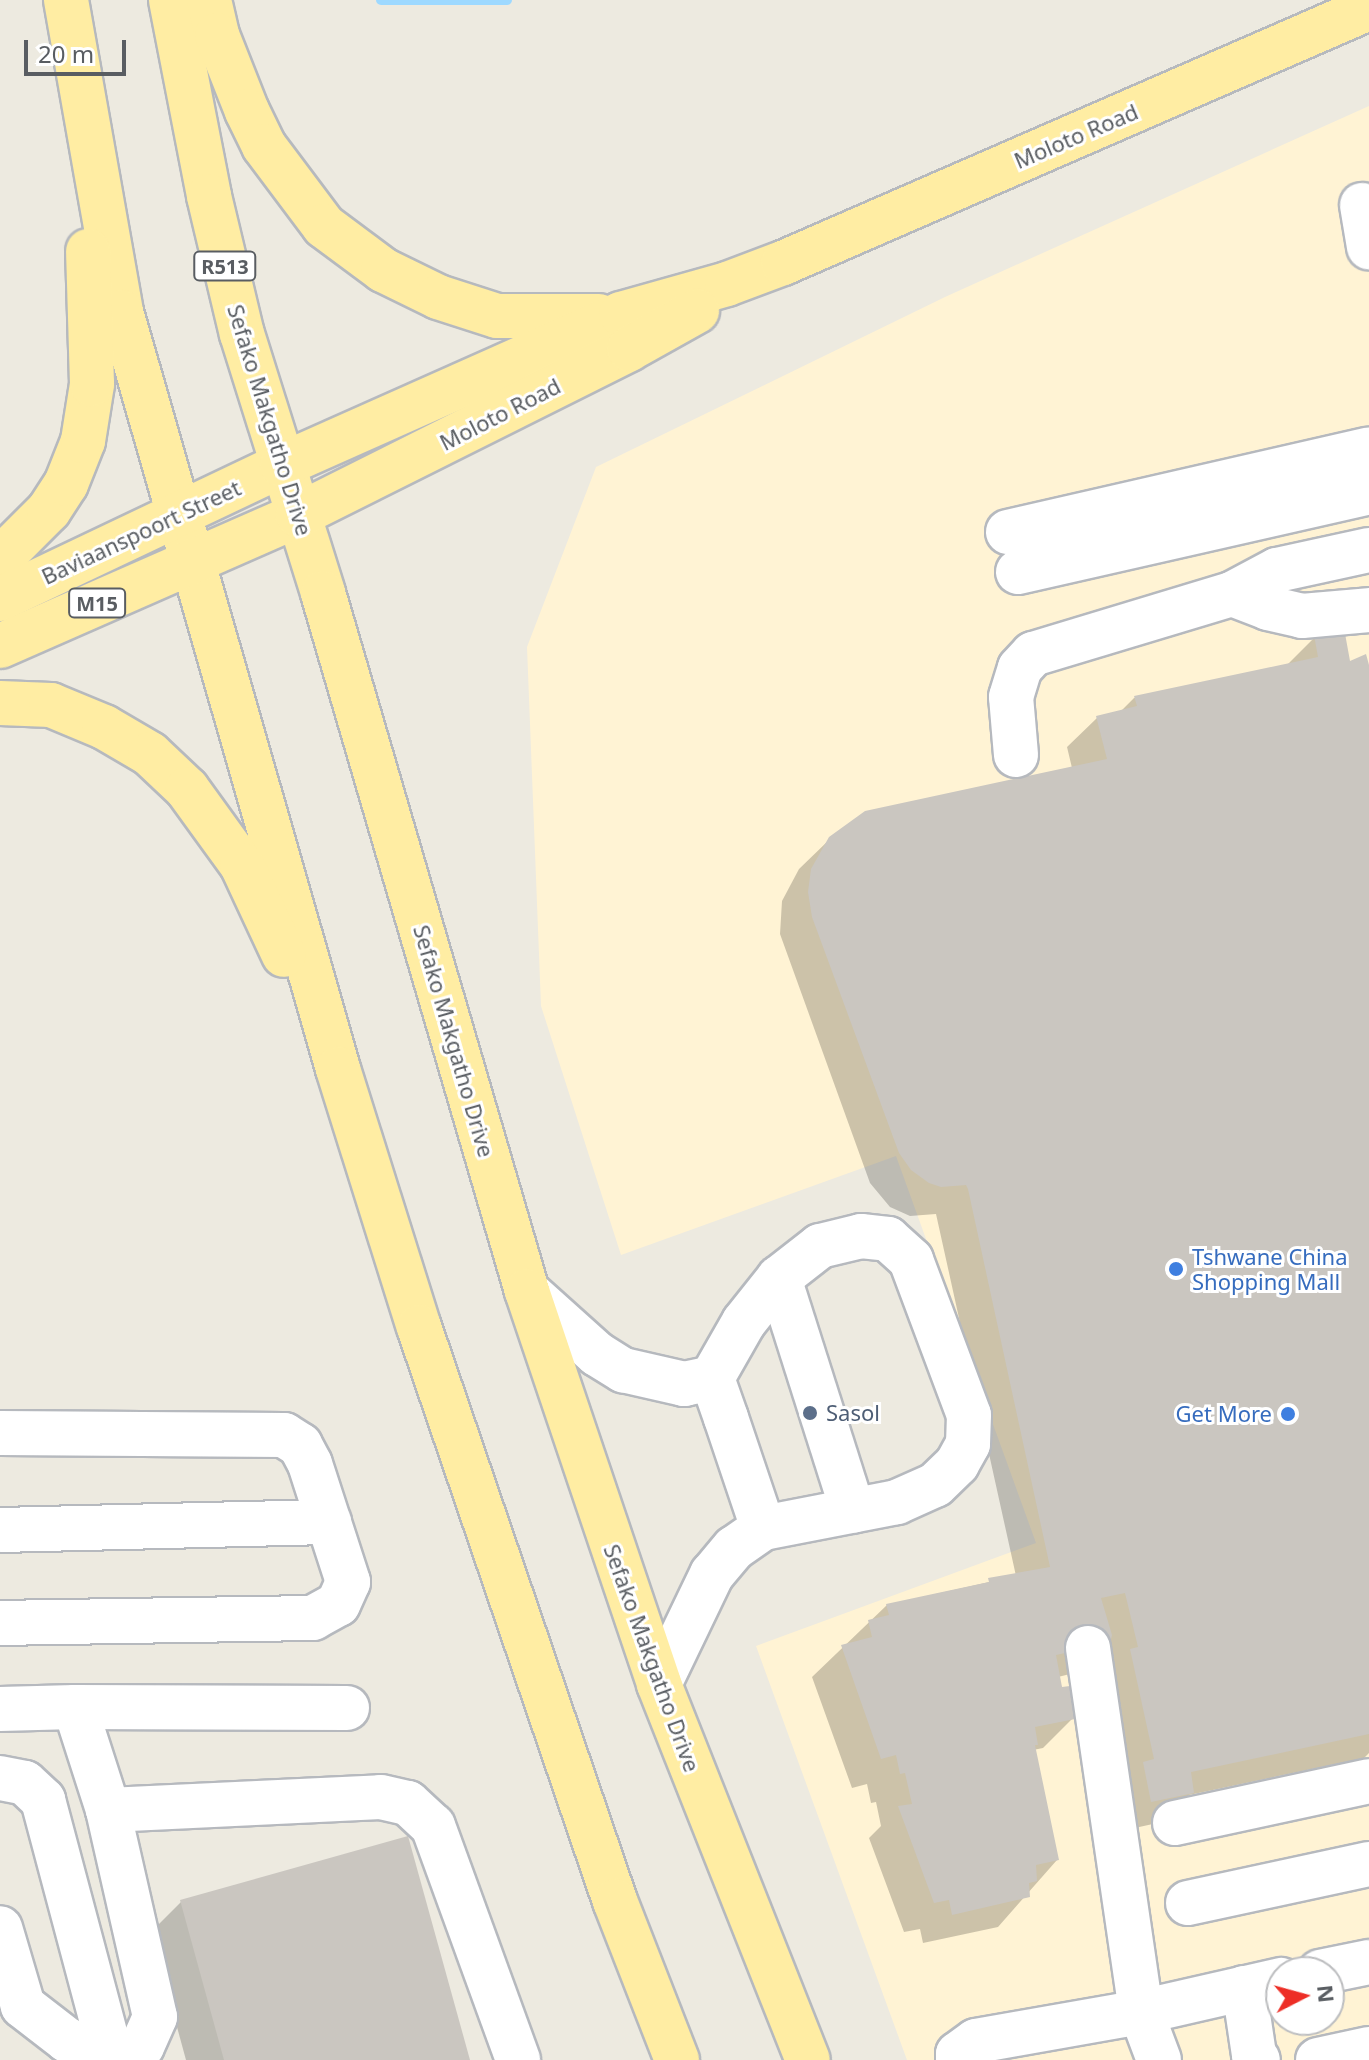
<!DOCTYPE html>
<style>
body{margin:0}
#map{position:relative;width:1369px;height:2060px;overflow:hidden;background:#edeae0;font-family:"Noto Sans",sans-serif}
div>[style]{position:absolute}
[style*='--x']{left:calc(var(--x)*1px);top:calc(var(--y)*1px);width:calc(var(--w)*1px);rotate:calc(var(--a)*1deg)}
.commercial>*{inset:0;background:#fff3d4}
.shadow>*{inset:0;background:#0003}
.stream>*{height:10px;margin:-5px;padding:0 5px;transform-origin:5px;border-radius:5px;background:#9ed9ff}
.building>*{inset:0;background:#cac6c0}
.roads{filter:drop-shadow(2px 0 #b6b9be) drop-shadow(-2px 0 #b6b9be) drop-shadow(0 2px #b6b9be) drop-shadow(0 -2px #b6b9be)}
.minor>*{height:44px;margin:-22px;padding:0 22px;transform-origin:22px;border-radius:22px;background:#fff}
.major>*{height:44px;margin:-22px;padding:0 22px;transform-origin:22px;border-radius:22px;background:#ffeda3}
.dots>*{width:22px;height:22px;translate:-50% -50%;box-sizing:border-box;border:4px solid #fff;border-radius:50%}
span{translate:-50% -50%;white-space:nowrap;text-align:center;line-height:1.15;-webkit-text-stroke:6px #fff;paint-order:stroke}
.shield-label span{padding:2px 6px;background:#fff;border:2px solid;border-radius:6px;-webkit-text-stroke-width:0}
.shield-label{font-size:20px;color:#595d62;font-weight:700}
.street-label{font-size:22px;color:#595d62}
.shop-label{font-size:22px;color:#366cbe}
.left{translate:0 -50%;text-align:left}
.right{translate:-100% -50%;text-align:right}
.service-label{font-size:22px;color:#4e5e75}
.north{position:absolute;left:1265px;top:1956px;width:80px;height:80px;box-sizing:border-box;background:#fff;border:2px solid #bdbec0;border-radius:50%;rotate:84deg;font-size:22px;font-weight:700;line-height:32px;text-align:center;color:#595d62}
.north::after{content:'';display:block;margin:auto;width:28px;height:36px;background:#ed2e26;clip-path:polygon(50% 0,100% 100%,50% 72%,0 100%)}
.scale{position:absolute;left:24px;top:40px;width:102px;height:36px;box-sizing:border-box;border:4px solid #595d62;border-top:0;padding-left:10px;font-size:24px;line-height:28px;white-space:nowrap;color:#595d62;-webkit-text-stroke:6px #fff;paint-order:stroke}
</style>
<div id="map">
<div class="commercial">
<div style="clip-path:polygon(evenodd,1369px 106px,1369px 2060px,907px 2060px,756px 1646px,1036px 1543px,896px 1156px,621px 1255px,541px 1006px,527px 647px,596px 467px,945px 297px,1369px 106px,1281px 1972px,1329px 1972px,1329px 2020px,1281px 2020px,1281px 1972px)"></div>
</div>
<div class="shadow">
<div style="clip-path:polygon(1315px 637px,1349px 664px,1369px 667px,1369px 1753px,1364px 1758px,1189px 1795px,1162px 1822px,1121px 1831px,1078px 1672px,1058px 1677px,1073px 1718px,1043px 1748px,1033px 1750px,1057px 1860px,998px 1927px,923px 1943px,920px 1929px,904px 1932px,869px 1838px,881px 1826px,876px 1802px,871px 1803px,867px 1784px,852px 1788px,812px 1677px,887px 1605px,1016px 1576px,936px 1214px,910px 1216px,890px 1207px,870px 1183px,780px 934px,782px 901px,799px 869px,830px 839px,1072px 768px,1067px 747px,1097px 718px,1120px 712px,1134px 698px,1286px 666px)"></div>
<div style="clip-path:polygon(181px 1902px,468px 2060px,186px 2060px,151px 1932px)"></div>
</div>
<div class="stream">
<div style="--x:381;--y:0;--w:126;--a:0"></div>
</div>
<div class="building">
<div style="clip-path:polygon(1344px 628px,1350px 661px,1366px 654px,1369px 665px,1369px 1734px,1191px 1772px,1194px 1793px,1151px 1802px,1143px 1762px,1154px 1759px,1130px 1649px,1138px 1647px,1125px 1593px,1101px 1598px,1112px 1635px,1110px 1643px,1056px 1655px,1062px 1687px,1070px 1686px,1075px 1719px,1035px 1727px,1038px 1745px,1035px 1745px,1059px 1860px,1036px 1865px,1037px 1881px,1029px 1883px,1030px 1897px,952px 1915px,949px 1900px,934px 1903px,898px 1806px,912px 1804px,905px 1773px,900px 1774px,896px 1755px,881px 1759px,841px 1645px,872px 1637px,868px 1620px,889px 1615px,886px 1604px,989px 1582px,988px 1578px,1050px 1567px,968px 1189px,966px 1185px,941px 1187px,929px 1183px,911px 1170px,899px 1153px,812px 917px,808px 892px,811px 869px,829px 837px,865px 811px,1107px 759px,1096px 716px,1137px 706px,1134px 696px,1318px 657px,1314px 635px)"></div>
<div style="clip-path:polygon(408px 1836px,470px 2060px,224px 2060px,180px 1900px)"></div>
</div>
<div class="roads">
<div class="minor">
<div style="--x:1362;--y:205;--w:43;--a:80.5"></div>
<div style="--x:1008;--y:532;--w:370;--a:-12.9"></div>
<div style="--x:1018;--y:572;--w:360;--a:-12.8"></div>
<div style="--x:1232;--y:594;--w:39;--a:21"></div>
<div style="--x:1268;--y:608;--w:35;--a:13"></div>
<div style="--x:1302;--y:616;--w:67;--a:-5.1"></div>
<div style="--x:1016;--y:755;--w:58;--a:-94.9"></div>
<div style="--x:1011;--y:697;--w:30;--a:-73"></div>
<div style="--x:1020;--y:668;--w:19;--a:-47"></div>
<div style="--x:1033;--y:654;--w:208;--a:-16.8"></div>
<div style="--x:1232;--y:594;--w:51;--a:-28.1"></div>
<div style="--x:1277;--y:570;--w:94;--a:-12.3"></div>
<div style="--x:779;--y:1278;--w:244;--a:72.4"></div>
<div style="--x:527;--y:1291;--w:94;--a:42"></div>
<div style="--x:597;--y:1354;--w:31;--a:32"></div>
<div style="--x:623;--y:1370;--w:63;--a:12.9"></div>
<div style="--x:684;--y:1384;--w:29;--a:-12"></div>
<div style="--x:712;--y:1378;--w:42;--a:70.7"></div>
<div style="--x:726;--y:1418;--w:116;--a:71.4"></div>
<div style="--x:763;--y:1528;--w:35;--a:145"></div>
<div style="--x:734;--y:1548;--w:34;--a:130"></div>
<div style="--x:712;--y:1574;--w:122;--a:115.7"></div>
<div style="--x:712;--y:1378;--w:64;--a:-60.3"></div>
<div style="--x:744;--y:1322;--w:56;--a:-51.5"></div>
<div style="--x:779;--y:1278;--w:52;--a:-38"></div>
<div style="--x:820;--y:1246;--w:42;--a:-13.7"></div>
<div style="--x:861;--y:1236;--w:27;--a:6"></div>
<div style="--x:888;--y:1239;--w:31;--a:42"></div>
<div style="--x:911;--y:1260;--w:165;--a:69.5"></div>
<div style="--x:969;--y:1415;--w:29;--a:92"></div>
<div style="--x:968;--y:1444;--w:23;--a:119"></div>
<div style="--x:957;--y:1464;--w:30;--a:136"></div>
<div style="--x:935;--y:1485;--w:42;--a:155.9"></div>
<div style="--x:897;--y:1502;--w:136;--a:169"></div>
<div style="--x:0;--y:1433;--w:284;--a:0.4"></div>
<div style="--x:284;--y:1435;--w:19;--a:32"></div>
<div style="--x:300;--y:1445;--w:21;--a:62"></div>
<div style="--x:310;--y:1464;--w:124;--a:72.1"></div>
<div style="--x:348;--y:1582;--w:24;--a:114"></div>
<div style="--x:338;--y:1604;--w:29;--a:151"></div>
<div style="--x:313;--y:1618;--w:313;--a:179.1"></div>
<div style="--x:0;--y:1530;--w:329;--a:-1.4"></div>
<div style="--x:1088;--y:1648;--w:368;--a:81.7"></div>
<div style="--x:1141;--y:2012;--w:51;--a:69.4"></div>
<div style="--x:75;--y:1707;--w:272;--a:0.2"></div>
<div style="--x:0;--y:1709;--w:75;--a:-1.5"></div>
<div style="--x:75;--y:1707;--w:108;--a:72.2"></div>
<div style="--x:108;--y:1810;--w:212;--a:77.2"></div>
<div style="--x:155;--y:2017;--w:32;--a:114"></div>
<div style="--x:142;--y:2046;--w:20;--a:147"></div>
<div style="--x:125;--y:2057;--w:14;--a:-176"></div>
<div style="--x:111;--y:2056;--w:47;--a:-160"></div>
<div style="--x:67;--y:2040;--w:56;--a:-142.3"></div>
<div style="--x:23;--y:2006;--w:81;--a:-106.4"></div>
<div style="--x:0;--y:1778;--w:25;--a:11"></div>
<div style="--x:25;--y:1783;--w:25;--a:43"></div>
<div style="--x:43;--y:1800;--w:269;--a:75.1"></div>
<div style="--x:108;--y:1810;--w:273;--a:-2.7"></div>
<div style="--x:381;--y:1797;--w:28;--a:13"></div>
<div style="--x:408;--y:1803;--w:34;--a:43"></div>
<div style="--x:433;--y:1826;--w:249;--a:70"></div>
<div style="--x:1175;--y:1823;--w:198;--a:-12.2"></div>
<div style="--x:1188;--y:1903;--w:185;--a:-12.2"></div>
<div style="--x:1320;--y:1972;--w:50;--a:-11.5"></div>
<div style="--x:1244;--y:1988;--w:68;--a:81.5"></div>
<div style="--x:1254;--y:2055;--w:6;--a:51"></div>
<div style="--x:958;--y:2060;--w:6;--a:-90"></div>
<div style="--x:958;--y:2054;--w:22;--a:-36"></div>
<div style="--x:976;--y:2041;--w:168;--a:-10"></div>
<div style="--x:1141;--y:2012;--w:144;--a:-12.9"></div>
<div style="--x:1318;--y:2060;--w:52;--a:-12.2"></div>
</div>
<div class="major">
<div style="--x:66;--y:0;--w:317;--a:80"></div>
<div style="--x:121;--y:312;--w:787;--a:74"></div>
<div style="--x:338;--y:1069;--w:270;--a:72.6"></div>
<div style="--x:419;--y:1327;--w:607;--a:71.15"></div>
<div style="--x:615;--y:1901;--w:171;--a:68.7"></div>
<div style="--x:171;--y:0;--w:200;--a:79"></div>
<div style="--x:209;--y:196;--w:142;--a:76.6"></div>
<div style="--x:242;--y:334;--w:271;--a:72.6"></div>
<div style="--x:323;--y:593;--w:727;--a:73.71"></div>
<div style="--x:527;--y:1291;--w:415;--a:71.4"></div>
<div style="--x:659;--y:1684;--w:404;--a:68.4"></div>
<div style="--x:209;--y:0;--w:36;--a:77"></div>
<div style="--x:217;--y:35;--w:82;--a:68.5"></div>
<div style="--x:247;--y:111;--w:39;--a:64"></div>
<div style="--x:264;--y:146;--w:100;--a:53.1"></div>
<div style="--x:324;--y:226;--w:74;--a:36.7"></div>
<div style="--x:383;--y:270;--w:61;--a:26.1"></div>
<div style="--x:438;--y:297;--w:62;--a:17.9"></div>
<div style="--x:497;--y:316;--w:102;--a:0"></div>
<div style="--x:0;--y:559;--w:69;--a:-45"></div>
<div style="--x:49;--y:510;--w:31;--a:-57"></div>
<div style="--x:66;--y:484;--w:46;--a:-68.4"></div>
<div style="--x:83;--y:441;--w:58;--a:-81"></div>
<div style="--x:92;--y:384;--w:133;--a:-91.7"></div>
<div style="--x:0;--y:599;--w:312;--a:-25.4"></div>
<div style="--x:282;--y:465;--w:371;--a:-24"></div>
<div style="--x:621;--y:314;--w:110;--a:-15.8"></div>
<div style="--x:727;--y:284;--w:60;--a:-20.6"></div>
<div style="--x:783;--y:263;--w:639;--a:-23.52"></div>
<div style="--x:0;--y:646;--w:326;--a:-23.7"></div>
<div style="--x:298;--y:515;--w:370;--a:-26.6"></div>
<div style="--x:629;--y:349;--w:78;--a:-29.2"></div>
<div style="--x:0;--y:703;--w:51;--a:2.2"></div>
<div style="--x:51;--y:705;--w:57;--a:22.5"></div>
<div style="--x:104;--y:727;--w:53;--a:30.4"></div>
<div style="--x:150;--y:754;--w:51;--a:43.4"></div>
<div style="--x:187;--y:789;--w:94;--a:54.1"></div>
<div style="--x:242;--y:865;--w:99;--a:65"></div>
</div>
</div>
<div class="dots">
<div style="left:1176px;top:1269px;background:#3f7fe0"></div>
<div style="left:810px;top:1413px;background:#5c6f8a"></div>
<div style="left:1288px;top:1414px;background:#3f7fe0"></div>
</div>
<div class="shield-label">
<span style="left:225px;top:266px">R513</span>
<span style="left:97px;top:603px">M15</span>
</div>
<div class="street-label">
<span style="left:1076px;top:136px;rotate:-23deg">Moloto Road</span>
<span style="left:500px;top:414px;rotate:-27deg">Moloto Road</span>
<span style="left:270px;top:420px;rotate:73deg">Sefako Makgatho Drive</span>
<span style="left:141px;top:532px;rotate:-25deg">Baviaanspoort Street</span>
<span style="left:454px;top:1041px;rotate:74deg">Sefako Makgatho Drive</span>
<span style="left:652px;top:1658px;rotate:70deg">Sefako Makgatho Drive</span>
</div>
<div class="shop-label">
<span class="left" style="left:1192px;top:1269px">Tshwane China<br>Shopping Mall</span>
<span class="right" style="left:1272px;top:1414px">Get More</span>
</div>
<div class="service-label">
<span class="left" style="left:826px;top:1413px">Sasol</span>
</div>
<div class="north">N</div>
<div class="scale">20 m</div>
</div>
